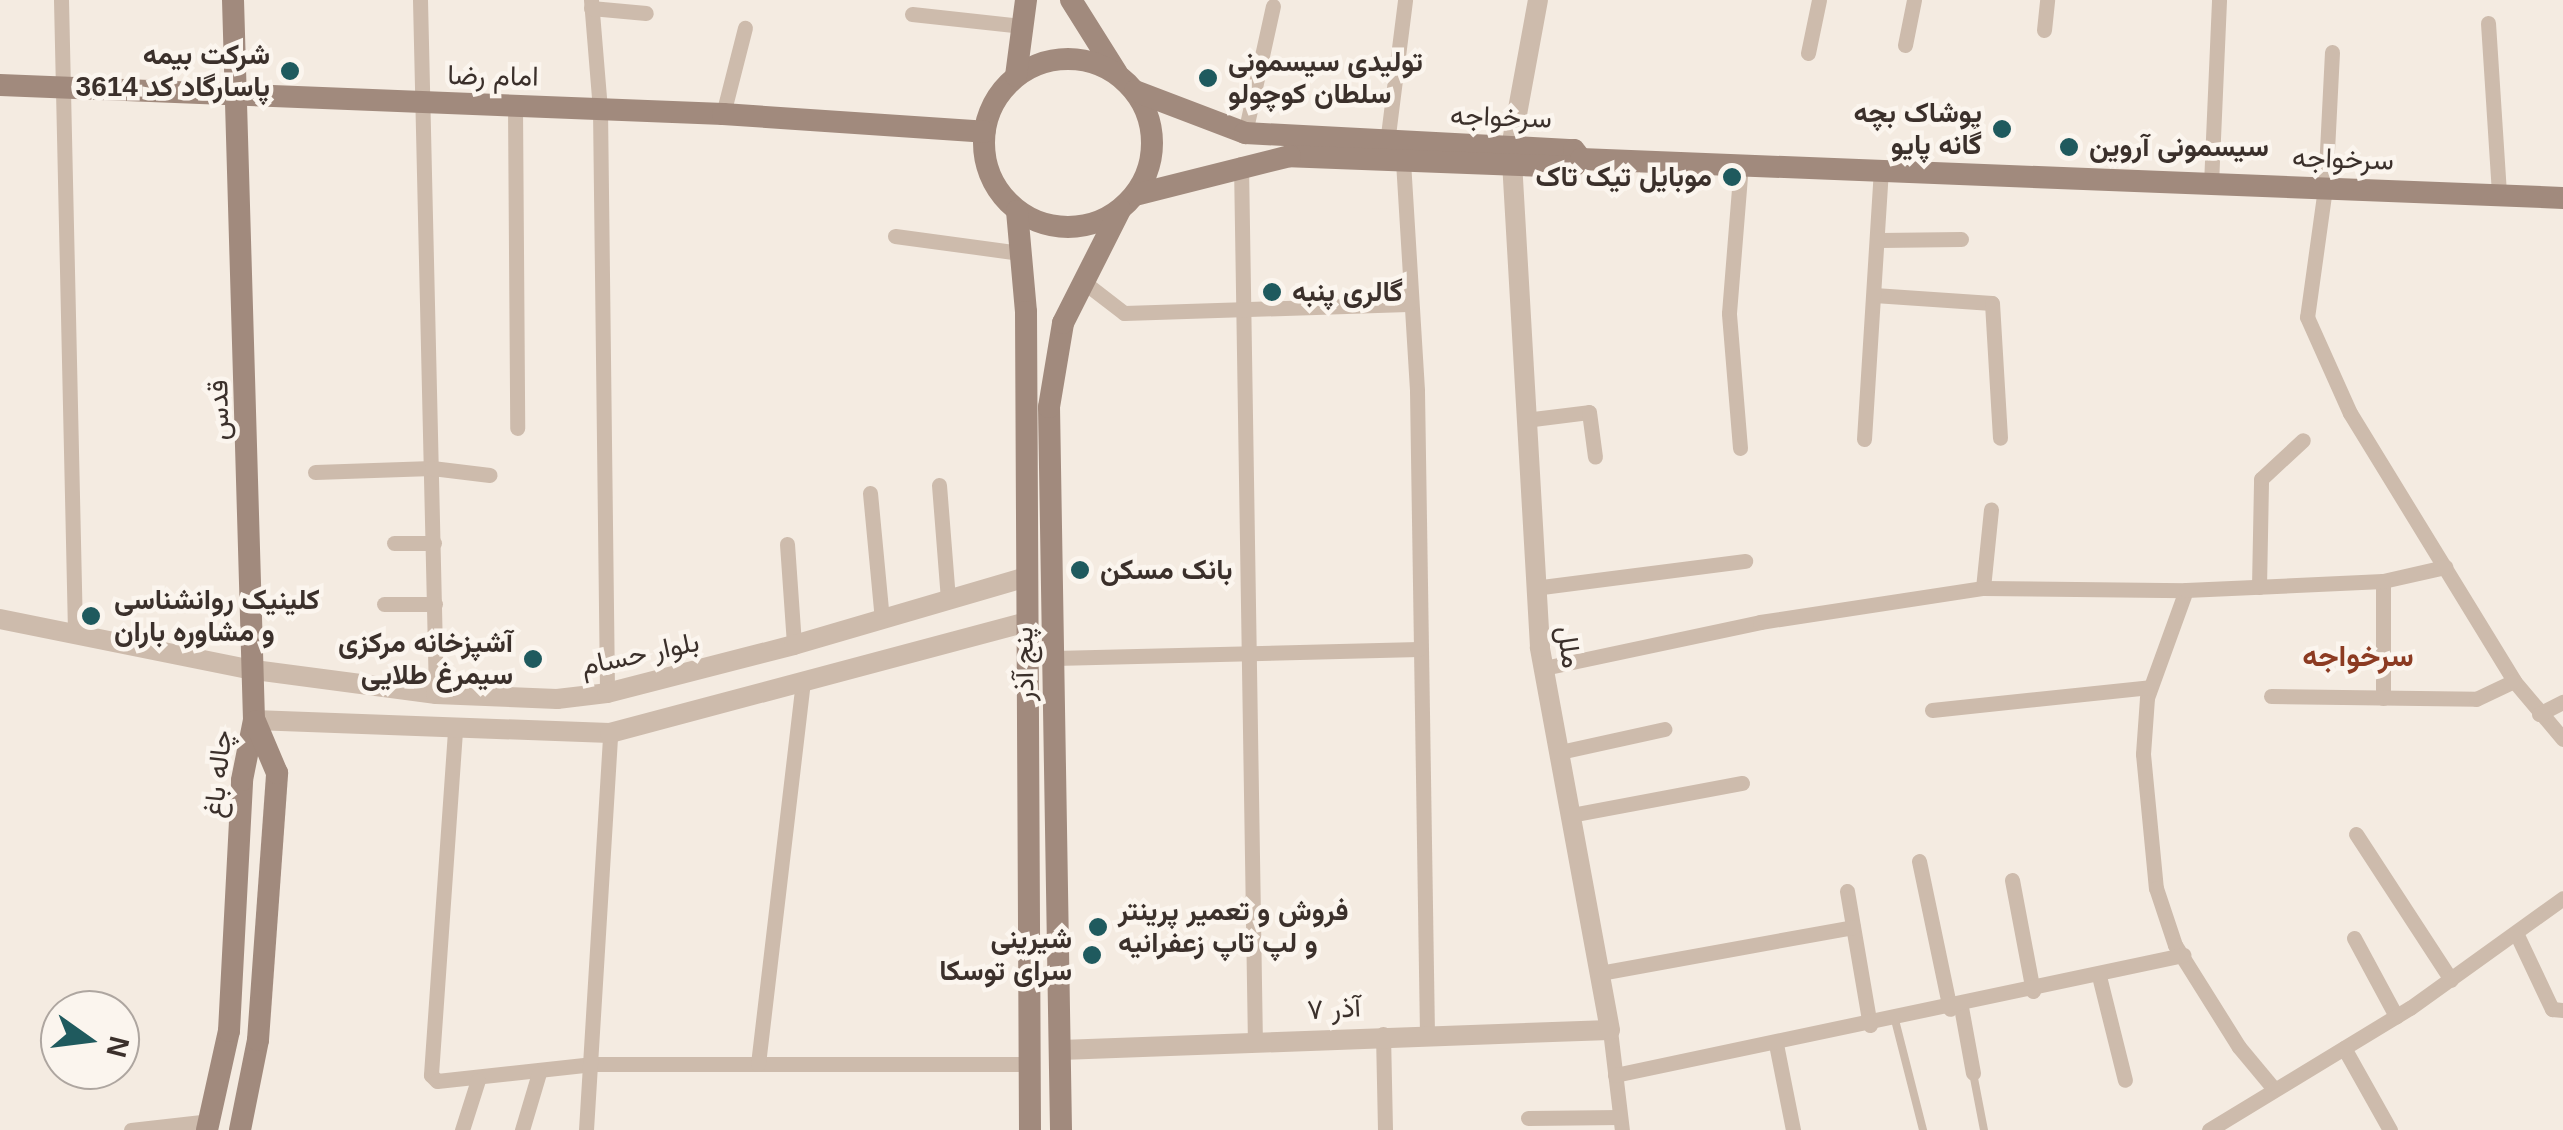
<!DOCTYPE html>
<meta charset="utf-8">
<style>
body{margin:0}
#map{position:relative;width:2563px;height:1130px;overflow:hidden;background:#f4ebe1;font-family:Helvetica,Vazirmatn,sans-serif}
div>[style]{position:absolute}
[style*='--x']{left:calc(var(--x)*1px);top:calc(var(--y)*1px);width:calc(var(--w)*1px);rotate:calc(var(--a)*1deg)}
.service>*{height:8px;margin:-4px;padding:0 4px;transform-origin:4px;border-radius:4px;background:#cdbbac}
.minor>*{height:15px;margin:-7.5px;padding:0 7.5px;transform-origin:7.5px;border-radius:7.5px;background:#cdbbac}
.tertiary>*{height:20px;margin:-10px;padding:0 10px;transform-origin:10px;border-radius:10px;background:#cdbbac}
.secondary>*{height:22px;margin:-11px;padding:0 11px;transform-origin:11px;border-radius:11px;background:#a18a7d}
.secondary>.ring{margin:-11px;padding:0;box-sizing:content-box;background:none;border:22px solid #a18a7d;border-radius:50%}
.dots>*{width:28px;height:28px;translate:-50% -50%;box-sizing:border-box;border:5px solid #fbf5ee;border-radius:50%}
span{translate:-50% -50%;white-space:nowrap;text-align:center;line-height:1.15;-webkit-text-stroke:9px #fbf5ee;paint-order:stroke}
.poi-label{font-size:28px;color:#3b302b;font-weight:700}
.right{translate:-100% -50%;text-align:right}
.left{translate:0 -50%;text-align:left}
.street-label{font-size:28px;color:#3b302b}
.neighbourhood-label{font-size:30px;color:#8c3b22;font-weight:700}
.north{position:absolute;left:40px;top:990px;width:100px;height:100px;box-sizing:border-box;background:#fbf5ee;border:2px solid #aea6a0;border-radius:50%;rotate:104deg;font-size:28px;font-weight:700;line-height:40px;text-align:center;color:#3b302b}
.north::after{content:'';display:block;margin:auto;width:35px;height:45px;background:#1f5a5e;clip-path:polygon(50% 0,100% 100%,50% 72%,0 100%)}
</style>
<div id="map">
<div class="service">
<div style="--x:1895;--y:1020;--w:114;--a:75.7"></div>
<div style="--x:1973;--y:1073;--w:58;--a:79.1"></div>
</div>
<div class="minor">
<div style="--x:61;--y:0;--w:634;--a:88.73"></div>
<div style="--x:420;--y:0;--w:694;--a:88.68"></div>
<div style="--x:591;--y:0;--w:109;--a:85.3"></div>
<div style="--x:600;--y:109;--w:584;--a:89.31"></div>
<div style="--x:591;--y:8;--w:55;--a:5.2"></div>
<div style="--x:912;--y:14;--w:111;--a:6.2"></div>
<div style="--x:2488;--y:23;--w:172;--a:86.3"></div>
<div style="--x:2044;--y:30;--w:30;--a:-84"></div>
<div style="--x:1905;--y:45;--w:46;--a:-78.7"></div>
<div style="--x:2332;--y:52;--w:136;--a:92.9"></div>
<div style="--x:2325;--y:188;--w:130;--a:97.9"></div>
<div style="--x:2307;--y:317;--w:105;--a:65.9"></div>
<div style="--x:2350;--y:413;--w:314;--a:58.5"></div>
<div style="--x:2514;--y:681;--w:76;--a:49.8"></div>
<div style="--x:1808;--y:53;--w:54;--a:-78.3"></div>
<div style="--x:515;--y:107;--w:321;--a:89.6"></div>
<div style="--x:723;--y:114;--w:89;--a:-75.7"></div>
<div style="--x:1245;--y:133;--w:130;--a:-77.6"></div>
<div style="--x:1387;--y:143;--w:144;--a:-82.8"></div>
<div style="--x:1403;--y:161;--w:230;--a:86.5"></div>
<div style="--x:1417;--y:391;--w:642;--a:89.11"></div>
<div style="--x:1241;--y:164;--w:877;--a:89.09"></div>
<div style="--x:2211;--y:184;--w:184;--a:-87.5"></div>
<div style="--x:895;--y:236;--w:126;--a:7.7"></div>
<div style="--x:1880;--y:240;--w:81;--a:-0.7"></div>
<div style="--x:1085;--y:283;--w:49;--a:37.6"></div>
<div style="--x:1124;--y:313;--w:284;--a:-1.8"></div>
<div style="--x:1874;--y:295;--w:118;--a:3.9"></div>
<div style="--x:1992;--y:303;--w:135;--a:86.6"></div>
<div style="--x:1525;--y:420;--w:64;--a:-7.1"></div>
<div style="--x:1589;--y:412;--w:45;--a:82.4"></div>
<div style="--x:1864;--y:439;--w:269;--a:-86.4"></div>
<div style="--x:1740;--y:448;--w:135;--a:-94.7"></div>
<div style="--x:1729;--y:313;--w:148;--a:-85.4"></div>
<div style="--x:315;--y:472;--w:117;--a:-2"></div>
<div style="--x:432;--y:468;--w:58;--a:6.9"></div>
<div style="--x:939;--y:485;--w:115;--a:85.5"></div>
<div style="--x:870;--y:493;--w:128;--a:84.6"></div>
<div style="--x:394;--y:543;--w:40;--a:0"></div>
<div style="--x:787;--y:544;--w:101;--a:86"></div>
<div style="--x:2383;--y:581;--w:117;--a:90"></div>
<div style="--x:2259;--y:587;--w:108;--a:-88.9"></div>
<div style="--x:2261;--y:479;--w:57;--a:-42.9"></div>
<div style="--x:1534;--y:588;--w:213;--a:-7.3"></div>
<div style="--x:1983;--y:588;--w:79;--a:-84.2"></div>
<div style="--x:2186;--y:590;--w:115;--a:109.9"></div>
<div style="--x:2147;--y:698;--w:56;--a:94.1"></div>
<div style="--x:2143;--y:754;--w:135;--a:84.5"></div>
<div style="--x:2156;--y:888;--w:60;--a:71.6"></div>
<div style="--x:2175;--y:945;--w:120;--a:57.9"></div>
<div style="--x:2239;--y:1047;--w:55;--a:50.2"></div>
<div style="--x:384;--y:604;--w:51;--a:0"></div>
<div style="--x:1054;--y:658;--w:365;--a:-1.4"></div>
<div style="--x:1544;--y:668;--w:221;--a:-12"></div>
<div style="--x:1760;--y:622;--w:226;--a:-8.7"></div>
<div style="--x:1983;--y:588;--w:203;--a:0.6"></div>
<div style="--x:2186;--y:590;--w:197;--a:-2.6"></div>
<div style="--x:2383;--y:581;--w:64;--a:-12.7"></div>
<div style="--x:2271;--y:696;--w:205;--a:0.8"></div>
<div style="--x:2476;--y:699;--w:42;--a:-25.3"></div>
<div style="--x:1932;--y:710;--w:219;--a:-6"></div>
<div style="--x:2539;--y:714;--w:27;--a:-27"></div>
<div style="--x:455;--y:731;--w:345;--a:94"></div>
<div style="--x:431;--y:1075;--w:8;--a:45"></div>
<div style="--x:437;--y:1081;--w:157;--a:-6.2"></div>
<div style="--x:593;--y:1064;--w:437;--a:0"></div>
<div style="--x:1560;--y:752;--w:107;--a:-12.4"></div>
<div style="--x:1571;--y:815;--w:174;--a:-10.6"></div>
<div style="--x:2356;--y:834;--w:174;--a:56.9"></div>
<div style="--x:1919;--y:861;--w:151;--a:78.2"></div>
<div style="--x:2012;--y:880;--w:113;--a:79.3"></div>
<div style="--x:1847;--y:891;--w:136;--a:80.3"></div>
<div style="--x:2517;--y:935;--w:82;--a:64.7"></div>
<div style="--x:2552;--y:1009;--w:11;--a:5"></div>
<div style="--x:2354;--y:938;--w:89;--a:61.7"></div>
<div style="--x:1600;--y:973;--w:257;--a:-10.3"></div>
<div style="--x:2099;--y:976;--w:107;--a:76"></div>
<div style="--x:1961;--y:1007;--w:67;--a:79.7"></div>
<div style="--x:1610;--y:1030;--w:101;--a:83.2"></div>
<div style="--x:1383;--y:1034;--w:96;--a:88.8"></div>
<div style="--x:1776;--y:1044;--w:88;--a:78.8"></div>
<div style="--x:2344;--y:1048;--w:94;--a:60.7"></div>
<div style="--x:758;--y:1064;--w:386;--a:-83.3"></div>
<div style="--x:1615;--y:1075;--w:581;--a:-11.93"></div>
<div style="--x:1528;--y:1118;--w:92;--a:-0.6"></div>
<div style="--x:131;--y:1130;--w:80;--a:-6.5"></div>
<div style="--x:462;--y:1130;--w:52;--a:-72.3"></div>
<div style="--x:522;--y:1130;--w:59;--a:-73.4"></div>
<div style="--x:586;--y:1130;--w:398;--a:-86.5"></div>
<div style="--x:2209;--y:1130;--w:235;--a:-31.3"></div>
<div style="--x:2410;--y:1008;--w:188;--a:-35.7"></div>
</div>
<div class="tertiary">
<div style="--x:1511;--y:147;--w:149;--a:-79.6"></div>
<div style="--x:0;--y:619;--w:259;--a:11.4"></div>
<div style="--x:254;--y:670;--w:184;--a:7.5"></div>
<div style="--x:436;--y:694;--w:121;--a:2.4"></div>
<div style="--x:557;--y:699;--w:50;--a:-6.8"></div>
<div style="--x:607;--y:693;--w:193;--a:-14.4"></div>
<div style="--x:794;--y:645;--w:243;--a:-16.3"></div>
<div style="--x:254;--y:720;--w:356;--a:2.1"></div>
<div style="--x:610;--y:733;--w:432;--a:-14.9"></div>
<div style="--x:1061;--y:1050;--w:549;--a:-2.09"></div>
<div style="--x:1610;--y:1030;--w:389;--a:-100.4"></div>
<div style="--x:1540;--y:647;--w:483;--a:-93.3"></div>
</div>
<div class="secondary">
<div style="--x:1071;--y:0;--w:86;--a:57.8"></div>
<div class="ring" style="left:984px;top:59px;width:146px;height:146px"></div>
<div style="--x:1016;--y:76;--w:77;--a:-82.5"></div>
<div style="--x:0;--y:85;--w:724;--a:2.3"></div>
<div style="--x:723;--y:114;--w:262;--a:3.9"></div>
<div style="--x:1135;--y:91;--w:118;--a:20.9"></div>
<div style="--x:1245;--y:133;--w:329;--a:3"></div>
<div style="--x:1574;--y:150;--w:11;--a:52"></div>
<div style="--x:1581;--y:159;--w:11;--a:135"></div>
<div style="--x:1573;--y:167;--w:283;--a:-177.8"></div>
<div style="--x:1290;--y:156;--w:160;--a:165.9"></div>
<div style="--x:1581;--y:159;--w:983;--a:2.27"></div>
<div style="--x:1017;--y:211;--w:101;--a:84.9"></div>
<div style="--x:1026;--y:312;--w:818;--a:89.72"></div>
<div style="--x:207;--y:1130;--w:101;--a:-77.5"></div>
<div style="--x:229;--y:1031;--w:251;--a:-87"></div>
<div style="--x:242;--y:780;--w:61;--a:-78.7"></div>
<div style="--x:254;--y:720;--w:720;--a:-91.67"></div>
<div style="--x:240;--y:1130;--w:92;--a:-78.7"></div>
<div style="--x:258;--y:1040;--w:268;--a:-85.9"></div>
<div style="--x:277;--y:773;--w:56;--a:-112.9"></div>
<div style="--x:1061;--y:1130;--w:723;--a:-90.95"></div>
<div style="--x:1049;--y:407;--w:85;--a:-80.5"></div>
<div style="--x:1063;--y:323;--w:127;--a:-63.2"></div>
</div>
<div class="dots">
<div style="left:290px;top:71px;background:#1f5a5e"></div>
<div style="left:1208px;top:78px;background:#1f5a5e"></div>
<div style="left:2002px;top:129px;background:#1f5a5e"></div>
<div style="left:2069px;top:147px;background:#1f5a5e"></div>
<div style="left:1732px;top:177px;background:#1f5a5e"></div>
<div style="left:1272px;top:292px;background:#1f5a5e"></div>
<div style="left:1080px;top:570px;background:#1f5a5e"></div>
<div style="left:91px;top:616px;background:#1f5a5e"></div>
<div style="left:533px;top:659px;background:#1f5a5e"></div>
<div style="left:1098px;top:927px;background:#1f5a5e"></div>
<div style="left:1092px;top:955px;background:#1f5a5e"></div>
</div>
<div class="poi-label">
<span class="right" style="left:270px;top:71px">شرکت بیمه<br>پاسارگاد کد 3614</span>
<span class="left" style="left:1228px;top:78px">تولیدی سیسمونی<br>سلطان کوچولو</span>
<span class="right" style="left:1982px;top:129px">پوشاک بچه<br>گانه پایو</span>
<span class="left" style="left:2089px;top:147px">سیسمونی آروین</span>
<span class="right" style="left:1712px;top:177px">موبایل تیک تاک</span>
<span class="left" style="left:1292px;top:292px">گالری پنبه</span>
<span class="left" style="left:1100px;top:570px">بانک مسکن</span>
<span class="left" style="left:114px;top:616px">کلینیک روانشناسی<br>و مشاوره باران</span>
<span class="right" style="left:513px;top:659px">آشپزخانه مرکزی<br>سیمرغ طلایی</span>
<span class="left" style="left:1118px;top:927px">فروش و تعمیر پرینتر<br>و لپ تاپ زعفرانیه</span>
<span class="right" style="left:1072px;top:955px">شیرینی<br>سرای توسکا</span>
</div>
<div class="street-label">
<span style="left:493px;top:76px;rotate:1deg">امام رضا</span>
<span style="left:1501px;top:117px;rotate:2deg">سرخواجه</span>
<span style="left:2343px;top:159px;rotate:2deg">سرخواجه</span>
<span style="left:219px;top:410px;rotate:-91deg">قدس</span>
<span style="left:1569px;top:647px;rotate:82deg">ملل</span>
<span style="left:640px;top:654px;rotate:-12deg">بلوار حسام</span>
<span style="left:1024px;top:664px;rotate:-91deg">پنج آذر</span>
<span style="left:218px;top:774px;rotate:-84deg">چاله باغ</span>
<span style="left:1334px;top:1009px;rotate:-3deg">آذر ۷</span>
</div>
<div class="neighbourhood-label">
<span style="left:2358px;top:656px">سرخواجه</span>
</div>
<div class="north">N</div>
</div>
